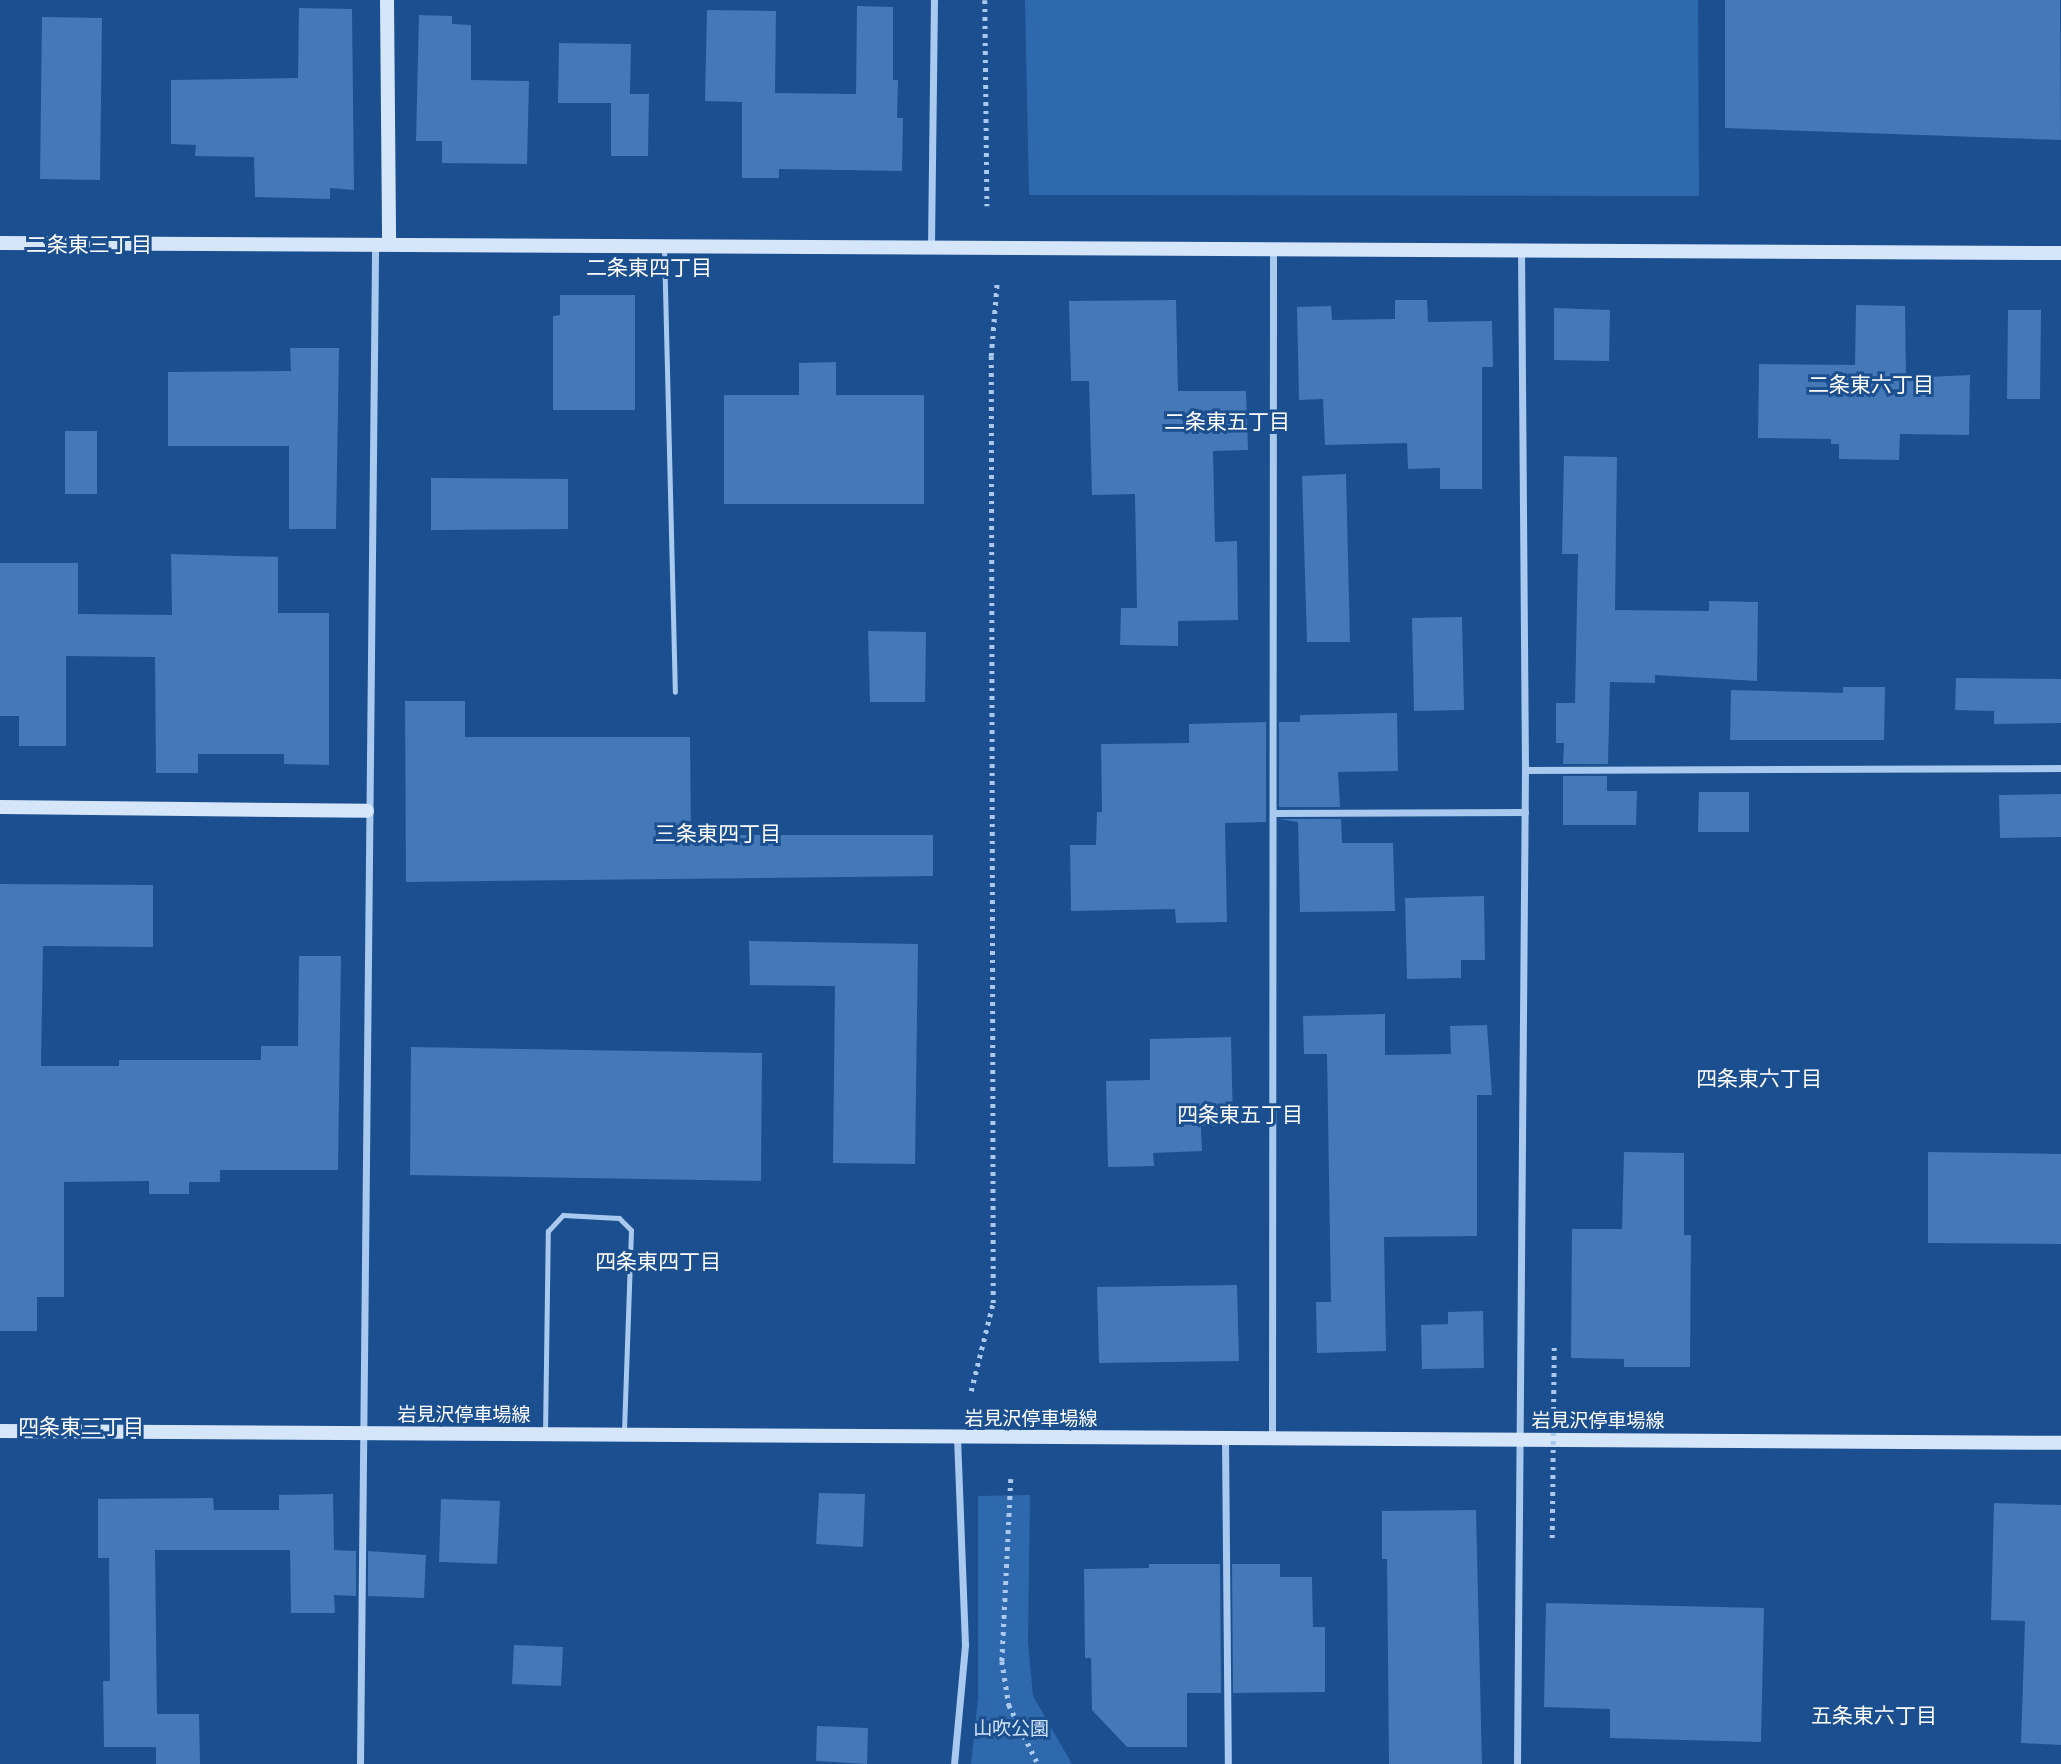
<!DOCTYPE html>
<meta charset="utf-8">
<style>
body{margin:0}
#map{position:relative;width:2061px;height:1764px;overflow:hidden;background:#1b4f8f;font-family:Lato,"Noto Sans JP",sans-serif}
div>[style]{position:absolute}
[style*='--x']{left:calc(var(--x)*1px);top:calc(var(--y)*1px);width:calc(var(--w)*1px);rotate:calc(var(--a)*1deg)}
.green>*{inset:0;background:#2e69ad}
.building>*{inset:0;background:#4478b7}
.path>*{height:4.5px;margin-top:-2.25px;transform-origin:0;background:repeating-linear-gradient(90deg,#a9c9ee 0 3.5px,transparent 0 8.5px)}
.lane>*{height:5px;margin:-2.5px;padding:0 2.5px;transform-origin:2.5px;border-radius:2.5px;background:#a9c9ee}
.street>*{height:7px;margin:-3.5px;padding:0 3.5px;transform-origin:3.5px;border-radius:3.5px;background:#a9c9ee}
.secondary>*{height:14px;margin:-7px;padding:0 7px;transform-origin:7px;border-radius:7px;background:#d6e6fa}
.path-bridge>*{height:4.5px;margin-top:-2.25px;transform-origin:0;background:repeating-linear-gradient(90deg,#a9c9ee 0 3.5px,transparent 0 8.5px)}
span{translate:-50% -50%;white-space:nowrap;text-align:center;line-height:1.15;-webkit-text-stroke:6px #1b4f8f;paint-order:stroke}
.street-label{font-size:19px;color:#fff}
.park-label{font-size:19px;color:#cfe3fa}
.neighbourhood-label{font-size:21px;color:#fff}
</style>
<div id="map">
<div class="green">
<div style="clip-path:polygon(1025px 0,1698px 0,1699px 196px,1029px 195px)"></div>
<div style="clip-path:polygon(1030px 1495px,1028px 1642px,1033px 1696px,1072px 1764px,971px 1764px,978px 1698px,978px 1496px)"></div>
</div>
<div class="building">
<div style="clip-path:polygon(1725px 0,2060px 0,2061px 140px,1725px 128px)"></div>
<div style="clip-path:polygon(857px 6px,893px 7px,893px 80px,898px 80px,897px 118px,903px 118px,902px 171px,779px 169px,779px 178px,742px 178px,742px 102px,705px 101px,707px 10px,776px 11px,775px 93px,856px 94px)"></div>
<div style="clip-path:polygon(299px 8px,352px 9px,354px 190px,330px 188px,330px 199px,255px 197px,254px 157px,195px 156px,196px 145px,171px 144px,171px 80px,298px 78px)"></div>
<div style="clip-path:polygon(419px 15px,452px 16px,452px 24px,471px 25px,471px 80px,529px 81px,527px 164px,442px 163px,442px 141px,416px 141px)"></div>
<div style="clip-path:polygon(42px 17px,102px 18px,100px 180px,40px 179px)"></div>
<div style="clip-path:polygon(559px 43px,631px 44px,630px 94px,649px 94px,648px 156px,611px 156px,611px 103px,558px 103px)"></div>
<div style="clip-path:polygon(560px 295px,635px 295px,635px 410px,553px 410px,553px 316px,560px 315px)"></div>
<div style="clip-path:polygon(1176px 300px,1178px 391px,1246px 391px,1248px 450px,1213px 451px,1215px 542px,1237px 541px,1238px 620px,1178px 621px,1178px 646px,1120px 645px,1121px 608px,1137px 608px,1135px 494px,1092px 495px,1089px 381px,1071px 381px,1069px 301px)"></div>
<div style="clip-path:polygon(1395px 300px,1427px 300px,1428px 322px,1492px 321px,1493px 367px,1482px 367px,1482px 489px,1440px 489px,1440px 468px,1408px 469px,1407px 443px,1325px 445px,1323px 399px,1299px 400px,1297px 307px,1331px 306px,1332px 320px,1395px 319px)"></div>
<div style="clip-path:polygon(1856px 305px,1905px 306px,1906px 378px,1970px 375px,1969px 435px,1900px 434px,1899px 460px,1839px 459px,1839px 444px,1831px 444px,1831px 439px,1758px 438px,1759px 364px,1855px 365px)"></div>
<div style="clip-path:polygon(1554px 308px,1610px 310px,1609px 361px,1554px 360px)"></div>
<div style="clip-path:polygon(2008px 310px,2041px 310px,2040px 399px,2007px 399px)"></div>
<div style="clip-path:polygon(290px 348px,339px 348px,336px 529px,289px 529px,289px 446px,168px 446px,168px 372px,291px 371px)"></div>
<div style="clip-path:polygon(836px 362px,836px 395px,924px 395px,924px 504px,724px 504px,724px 395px,799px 395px,799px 363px)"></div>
<div style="clip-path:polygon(65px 431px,97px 431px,97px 494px,65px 494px)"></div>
<div style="clip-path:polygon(1564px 456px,1617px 457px,1615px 610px,1709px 611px,1709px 601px,1758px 602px,1757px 681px,1655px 675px,1655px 683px,1610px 682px,1608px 764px,1563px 764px,1564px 743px,1556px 743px,1556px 703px,1575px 703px,1578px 554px,1562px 554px)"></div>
<div style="clip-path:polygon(1346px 474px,1350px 642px,1307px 642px,1302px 476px)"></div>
<div style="clip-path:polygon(431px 478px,568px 479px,568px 529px,431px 530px)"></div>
<div style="clip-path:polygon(171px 554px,278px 557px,278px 613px,329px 613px,329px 765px,284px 764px,284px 754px,198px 754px,198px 773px,156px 773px,155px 657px,66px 656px,66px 746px,19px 746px,19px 716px,0 716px,0 563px,78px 563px,78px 614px,172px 615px)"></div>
<div style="clip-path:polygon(1462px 617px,1464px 710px,1414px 711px,1412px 618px)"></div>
<div style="clip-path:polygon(868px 631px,926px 632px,925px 702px,870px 702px)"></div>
<div style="clip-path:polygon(1956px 678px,2061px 679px,2061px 723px,1994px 724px,1994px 711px,1955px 710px)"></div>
<div style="clip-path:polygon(1843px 687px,1885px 687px,1884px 740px,1730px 740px,1731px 690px,1843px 693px)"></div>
<div style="clip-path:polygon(405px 701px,465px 701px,465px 737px,690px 737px,691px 835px,933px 835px,933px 876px,406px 882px)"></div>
<div style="clip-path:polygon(1397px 713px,1398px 771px,1338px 772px,1340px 807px,1279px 807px,1279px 722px,1300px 722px,1300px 715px)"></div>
<div style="clip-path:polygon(1266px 722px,1266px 822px,1225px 823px,1227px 922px,1176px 923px,1175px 909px,1071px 911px,1070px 845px,1096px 845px,1097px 812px,1102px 812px,1101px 744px,1189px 743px,1189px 724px)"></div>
<div style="clip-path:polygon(1563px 776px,1607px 776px,1607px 791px,1637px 791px,1636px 825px,1563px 825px)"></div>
<div style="clip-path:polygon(1699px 792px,1749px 792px,1749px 832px,1698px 832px)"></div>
<div style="clip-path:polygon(2061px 794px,2061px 837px,2000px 838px,1999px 795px)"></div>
<div style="clip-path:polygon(1279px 819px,1341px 819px,1342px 843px,1393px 843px,1395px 911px,1300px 912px,1298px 822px)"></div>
<div style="clip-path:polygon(0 884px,153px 885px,153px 947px,43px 946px,41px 1066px,119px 1066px,119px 1060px,261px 1060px,261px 1046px,298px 1046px,299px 956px,341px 956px,338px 1170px,220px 1170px,220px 1182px,189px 1182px,189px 1194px,149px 1194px,149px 1181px,64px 1182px,64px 1297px,37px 1297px,37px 1331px,0 1331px)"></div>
<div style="clip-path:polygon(1484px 896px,1485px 960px,1461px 960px,1461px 978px,1407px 979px,1405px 898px)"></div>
<div style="clip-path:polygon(749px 941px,918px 944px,915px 1164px,833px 1163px,835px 986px,750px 985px)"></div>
<div style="clip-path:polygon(1385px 1014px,1385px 1055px,1451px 1054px,1450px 1026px,1487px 1025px,1492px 1095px,1477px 1095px,1477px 1236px,1384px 1237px,1386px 1351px,1317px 1353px,1316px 1302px,1331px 1302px,1327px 1054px,1304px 1054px,1303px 1016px)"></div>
<div style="clip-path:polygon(1231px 1037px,1233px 1125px,1201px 1126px,1202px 1151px,1153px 1153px,1154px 1166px,1108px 1167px,1106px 1081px,1150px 1080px,1150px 1039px)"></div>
<div style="clip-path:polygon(411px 1047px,762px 1053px,761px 1181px,410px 1175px)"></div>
<div style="clip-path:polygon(1624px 1152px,1684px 1153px,1684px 1235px,1691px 1235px,1690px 1367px,1624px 1367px,1624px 1359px,1571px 1358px,1572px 1229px,1622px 1229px)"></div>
<div style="clip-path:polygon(1928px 1152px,2061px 1154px,2061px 1244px,1928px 1243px)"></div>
<div style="clip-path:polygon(1237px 1285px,1239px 1361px,1099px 1363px,1097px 1287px)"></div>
<div style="clip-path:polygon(1483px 1311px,1484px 1368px,1422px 1369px,1421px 1325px,1448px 1324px,1448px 1312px)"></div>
<div style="clip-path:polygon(819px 1493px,865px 1494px,863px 1547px,816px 1544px)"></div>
<div style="clip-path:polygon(333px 1494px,334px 1550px,356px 1551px,356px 1596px,334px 1595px,335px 1613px,291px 1613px,290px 1550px,155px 1550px,157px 1714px,199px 1714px,200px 1764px,156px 1764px,156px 1747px,104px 1747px,103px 1681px,110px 1681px,109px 1558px,98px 1558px,98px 1499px,213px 1498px,214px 1510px,279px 1510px,279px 1495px)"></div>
<div style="clip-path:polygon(441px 1499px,500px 1501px,497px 1564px,439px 1562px)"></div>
<div style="clip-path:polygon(1994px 1503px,2061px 1505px,2061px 1745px,2021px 1743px,2025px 1621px,1991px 1620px)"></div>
<div style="clip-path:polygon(1476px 1510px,1482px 1764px,1389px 1764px,1387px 1559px,1382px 1559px,1382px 1511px)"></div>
<div style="clip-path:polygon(368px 1551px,426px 1555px,424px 1598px,368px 1596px)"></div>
<div style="clip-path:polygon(1149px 1564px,1220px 1564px,1221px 1693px,1187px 1693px,1187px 1747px,1127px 1747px,1092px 1710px,1091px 1658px,1085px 1658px,1084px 1569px,1149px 1568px)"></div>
<div style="clip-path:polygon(1232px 1564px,1280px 1564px,1280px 1577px,1312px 1577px,1313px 1627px,1325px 1627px,1325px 1692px,1233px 1693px)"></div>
<div style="clip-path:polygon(1546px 1603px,1764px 1608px,1761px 1742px,1610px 1738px,1610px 1709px,1544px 1707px)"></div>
<div style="clip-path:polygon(514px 1645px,563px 1647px,561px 1686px,512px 1684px)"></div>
<div style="clip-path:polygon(817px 1726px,868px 1728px,867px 1764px,816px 1761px)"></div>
</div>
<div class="path">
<div style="--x:985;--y:0;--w:206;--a:89.4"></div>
<div style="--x:971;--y:1391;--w:91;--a:-76"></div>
<div style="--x:993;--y:1303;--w:947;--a:-90.12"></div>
<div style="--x:991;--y:356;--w:74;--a:-85.4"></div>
<div style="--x:1011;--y:1479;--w:182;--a:92.8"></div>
<div style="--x:1002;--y:1661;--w:45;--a:81"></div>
<div style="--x:1009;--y:1705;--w:66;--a:63.8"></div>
</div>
<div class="lane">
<div style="--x:664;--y:247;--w:445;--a:88.6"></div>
<div style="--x:545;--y:1434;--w:203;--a:-89.2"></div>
<div style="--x:548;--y:1231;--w:22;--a:-47"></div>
<div style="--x:563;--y:1215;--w:56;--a:3.1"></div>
<div style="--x:619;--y:1218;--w:17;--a:45"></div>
<div style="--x:631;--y:1230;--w:202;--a:92"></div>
</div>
<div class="street">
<div style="--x:931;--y:245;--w:245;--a:-89.3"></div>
<div style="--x:1525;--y:770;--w:536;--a:-0.21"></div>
<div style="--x:1273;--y:813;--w:252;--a:-0.2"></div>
<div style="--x:1225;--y:1438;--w:326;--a:89.5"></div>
<div style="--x:1272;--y:1439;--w:1190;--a:-89.95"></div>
<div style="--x:360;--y:1764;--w:1521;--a:-89.43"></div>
<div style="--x:954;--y:1764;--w:120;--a:-84.7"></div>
<div style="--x:965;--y:1645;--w:208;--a:-92.2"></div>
<div style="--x:1517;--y:1764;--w:994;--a:-89.54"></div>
<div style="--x:1525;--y:770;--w:518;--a:-90.44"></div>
</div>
<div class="secondary">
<div style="--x:387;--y:0;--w:243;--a:89.5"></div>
<div style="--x:0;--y:243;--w:2061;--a:0.28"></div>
<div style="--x:0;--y:807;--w:367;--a:0.6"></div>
<div style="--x:0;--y:1431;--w:2061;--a:0.33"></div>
</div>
<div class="path-bridge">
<div style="--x:1552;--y:1538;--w:194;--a:-89.4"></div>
</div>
<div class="street-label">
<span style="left:464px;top:1414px">岩見沢停車場線</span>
<span style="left:1031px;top:1418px">岩見沢停車場線</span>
<span style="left:1598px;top:1420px">岩見沢停車場線</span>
</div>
<div class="park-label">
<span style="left:1011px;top:1728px">山吹公園</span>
</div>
<div class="neighbourhood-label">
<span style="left:89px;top:244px">二条東三丁目</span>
<span style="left:649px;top:267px">二条東四丁目</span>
<span style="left:1871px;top:384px">二条東六丁目</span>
<span style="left:1227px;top:421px">二条東五丁目</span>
<span style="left:718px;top:833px">三条東四丁目</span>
<span style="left:1759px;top:1078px">四条東六丁目</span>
<span style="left:1240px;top:1114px">四条東五丁目</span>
<span style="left:658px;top:1261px">四条東四丁目</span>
<span style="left:81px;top:1426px">四条東三丁目</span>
<span style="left:1874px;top:1715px">五条東六丁目</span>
</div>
</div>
